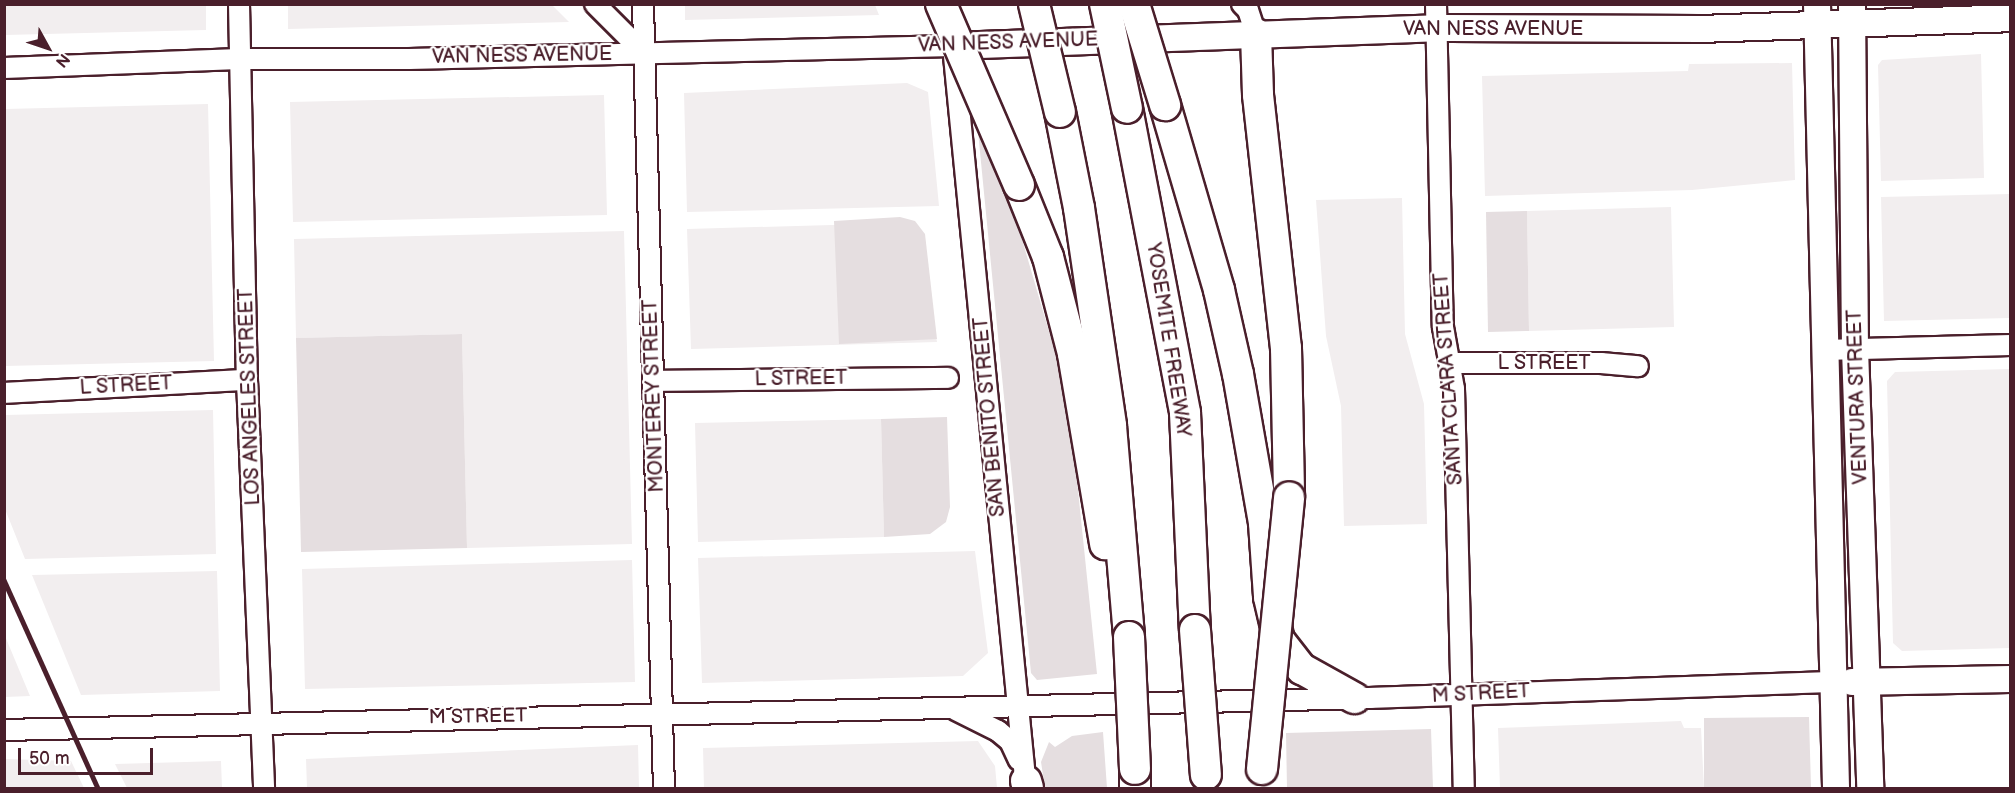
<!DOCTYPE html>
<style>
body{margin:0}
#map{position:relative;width:2015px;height:793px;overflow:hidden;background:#fff;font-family:"Balsamiq Sans",sans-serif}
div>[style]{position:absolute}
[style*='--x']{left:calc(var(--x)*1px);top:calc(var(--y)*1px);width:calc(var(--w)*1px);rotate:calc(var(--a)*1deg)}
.built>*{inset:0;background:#f2eeef}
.green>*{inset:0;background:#e5dee0}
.roads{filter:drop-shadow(2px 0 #4a1f2b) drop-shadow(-2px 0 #4a1f2b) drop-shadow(0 2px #4a1f2b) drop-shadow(0 -2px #4a1f2b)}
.minor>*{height:20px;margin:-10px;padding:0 10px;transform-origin:10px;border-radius:10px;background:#fff}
.major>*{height:26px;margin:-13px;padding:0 13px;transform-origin:13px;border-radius:13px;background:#fff}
.highway>*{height:30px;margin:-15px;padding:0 15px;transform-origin:15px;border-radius:15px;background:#fff}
.rail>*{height:4.5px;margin:-2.25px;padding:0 2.25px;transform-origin:2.25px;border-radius:2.25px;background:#4a1f2b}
.bridges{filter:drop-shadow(2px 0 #4a1f2b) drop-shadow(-2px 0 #4a1f2b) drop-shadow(0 2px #4a1f2b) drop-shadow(0 -2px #4a1f2b)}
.highway-bridge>*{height:30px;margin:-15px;padding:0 15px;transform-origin:15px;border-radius:15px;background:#fff}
span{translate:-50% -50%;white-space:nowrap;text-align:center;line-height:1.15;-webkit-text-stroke:4.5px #fff;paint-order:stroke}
.street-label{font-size:20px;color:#4a1f2b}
.frame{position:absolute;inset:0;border:6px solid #4a1f2b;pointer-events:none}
.north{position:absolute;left:18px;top:18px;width:60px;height:60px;-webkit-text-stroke:4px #fff;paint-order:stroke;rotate:130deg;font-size:16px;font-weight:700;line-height:24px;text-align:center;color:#4a1f2b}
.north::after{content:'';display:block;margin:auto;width:21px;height:27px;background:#4a1f2b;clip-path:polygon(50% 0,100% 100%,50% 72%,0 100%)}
.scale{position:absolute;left:18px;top:748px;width:135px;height:27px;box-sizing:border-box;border:3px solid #4a1f2b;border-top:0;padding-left:8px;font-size:18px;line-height:21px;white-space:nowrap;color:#4a1f2b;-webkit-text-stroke:4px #fff;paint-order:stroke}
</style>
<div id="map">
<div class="built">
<div style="clip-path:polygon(4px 5px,206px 5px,206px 30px,5px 35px)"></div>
<div style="clip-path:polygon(288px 5px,552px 5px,569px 22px,288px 29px)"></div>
<div style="clip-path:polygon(685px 5px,875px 5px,879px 15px,685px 20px)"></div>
<div style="clip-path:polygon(1981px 54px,1984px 178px,1881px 181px,1878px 65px,1882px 60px)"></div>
<div style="clip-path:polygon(1792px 63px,1795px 180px,1692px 190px,1485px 196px,1482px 76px,1688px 71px,1689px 64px)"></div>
<div style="clip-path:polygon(907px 83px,928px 92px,939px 206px,687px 212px,684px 93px)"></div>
<div style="clip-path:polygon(604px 95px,607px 215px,293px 222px,290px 102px)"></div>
<div style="clip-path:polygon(208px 104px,214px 361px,5px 366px,5px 109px)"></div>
<div style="clip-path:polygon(2010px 194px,2010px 318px,1884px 321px,1881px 197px)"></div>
<div style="clip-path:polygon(1402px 198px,1405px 334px,1424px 404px,1427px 524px,1344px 526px,1341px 406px,1326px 336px,1316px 200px)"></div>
<div style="clip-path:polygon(1671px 207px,1674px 327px,1529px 331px,1527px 211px)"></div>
<div style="clip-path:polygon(902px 223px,923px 253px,937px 342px,691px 349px,687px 229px)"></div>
<div style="clip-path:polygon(624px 231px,632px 544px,467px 548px,462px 334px,296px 338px,294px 239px)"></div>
<div style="clip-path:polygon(2010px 369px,2010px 648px,1902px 651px,1893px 643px,1887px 381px,1895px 372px)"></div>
<div style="clip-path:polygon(213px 410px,216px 554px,25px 559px,5px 509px,5px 415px)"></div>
<div style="clip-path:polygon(881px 419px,884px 537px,698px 542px,695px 423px)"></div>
<div style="clip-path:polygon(975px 551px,988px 653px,963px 676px,702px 683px,698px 558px)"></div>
<div style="clip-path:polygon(632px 560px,635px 682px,305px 689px,302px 569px)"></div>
<div style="clip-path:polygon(217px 571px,220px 691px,81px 695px,32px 575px)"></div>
<div style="clip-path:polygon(5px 636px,30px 696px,5px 697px)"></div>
<div style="clip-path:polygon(1681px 721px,1684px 728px,1701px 728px,1704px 788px,1500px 788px,1498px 728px)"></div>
<div style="clip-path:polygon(978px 741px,995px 766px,997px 788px,704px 788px,703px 748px)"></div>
<div style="clip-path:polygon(638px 745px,639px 788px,307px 788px,306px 759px)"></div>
<div style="clip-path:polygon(5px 759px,71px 761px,84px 788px,5px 788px)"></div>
<div style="clip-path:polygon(221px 761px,222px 788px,127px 788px,115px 764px)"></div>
</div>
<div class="green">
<div style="clip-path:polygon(976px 111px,1021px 236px,1055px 352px,1076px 471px,1097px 674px,1037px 680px,1031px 673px)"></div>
<div style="clip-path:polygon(1527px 211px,1529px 331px,1488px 332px,1486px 212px)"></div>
<div style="clip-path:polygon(900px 217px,915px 221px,925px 234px,937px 339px,839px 344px,834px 221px)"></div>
<div style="clip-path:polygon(462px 334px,467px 548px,301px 552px,296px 338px)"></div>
<div style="clip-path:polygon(947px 417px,950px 507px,946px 522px,930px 534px,884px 537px,881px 419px)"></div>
<div style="clip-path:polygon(1809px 717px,1811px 788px,1704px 788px,1704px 718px)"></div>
<div style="clip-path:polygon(1431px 729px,1433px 788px,1287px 788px,1286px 733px)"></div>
<div style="clip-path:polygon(1103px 732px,1107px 788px,1045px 788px,1041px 762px,1049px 742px,1055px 747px,1072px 736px)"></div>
</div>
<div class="roads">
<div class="minor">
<div style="--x:239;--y:4;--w:376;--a:88.8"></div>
<div style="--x:247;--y:380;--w:408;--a:87.6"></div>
<div style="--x:595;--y:4;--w:69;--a:45"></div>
<div style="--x:643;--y:4;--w:784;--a:88.47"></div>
<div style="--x:1242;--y:4;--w:8;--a:45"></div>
<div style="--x:1248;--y:10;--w:25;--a:72"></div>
<div style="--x:1436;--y:4;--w:323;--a:88.8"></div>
<div style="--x:1443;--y:327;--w:63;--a:79.9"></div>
<div style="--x:1454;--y:389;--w:399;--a:88.6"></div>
<div style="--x:4;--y:68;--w:235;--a:-2.2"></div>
<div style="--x:239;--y:59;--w:170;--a:0"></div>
<div style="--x:409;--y:59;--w:544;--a:-1.37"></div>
<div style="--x:953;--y:46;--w:746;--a:84.38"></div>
<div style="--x:1824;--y:350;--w:186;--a:-1.5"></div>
<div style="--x:1450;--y:363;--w:151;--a:0"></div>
<div style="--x:1601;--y:363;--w:37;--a:5"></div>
<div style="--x:654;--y:381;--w:294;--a:-0.6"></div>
<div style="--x:4;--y:393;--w:243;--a:-3.1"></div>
<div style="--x:956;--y:710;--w:47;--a:26.6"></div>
<div style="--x:998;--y:731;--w:16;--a:40"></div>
<div style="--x:1010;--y:741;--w:21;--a:65"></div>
<div style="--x:4;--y:730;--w:1367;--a:-1.34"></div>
<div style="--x:1371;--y:698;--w:464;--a:-2"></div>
</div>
<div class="major">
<div style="--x:1817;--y:4;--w:784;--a:88.61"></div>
<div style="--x:1852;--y:6;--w:343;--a:89.5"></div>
<div style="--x:1855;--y:349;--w:439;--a:88"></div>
<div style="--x:953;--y:46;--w:483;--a:-2.1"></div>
<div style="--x:1436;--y:28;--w:264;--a:0.2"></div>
<div style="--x:1700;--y:29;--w:310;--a:-2"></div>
<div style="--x:1852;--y:682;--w:158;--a:-1.1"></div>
</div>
<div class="highway">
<div style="--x:1256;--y:34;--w:61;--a:88.1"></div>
<div style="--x:1258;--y:95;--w:255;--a:83.7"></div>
<div style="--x:1286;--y:348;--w:149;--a:88.8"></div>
<div style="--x:1165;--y:105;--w:193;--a:73.7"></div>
<div style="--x:1219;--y:290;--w:86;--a:77.3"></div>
<div style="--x:1238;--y:374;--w:151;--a:80.1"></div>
<div style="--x:1264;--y:523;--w:74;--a:86.1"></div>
<div style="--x:1269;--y:597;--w:44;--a:76.9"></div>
<div style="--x:1279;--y:640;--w:37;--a:52"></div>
<div style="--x:1302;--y:669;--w:60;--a:29.1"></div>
<div style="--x:1127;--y:108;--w:310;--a:79.2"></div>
<div style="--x:1185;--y:413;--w:217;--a:87.4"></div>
<div style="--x:1060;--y:112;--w:98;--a:78.8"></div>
<div style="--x:1079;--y:208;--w:220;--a:81.6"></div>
<div style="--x:1111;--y:426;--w:212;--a:85.1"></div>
<div style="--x:1019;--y:185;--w:78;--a:68.1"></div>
<div style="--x:1048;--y:257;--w:100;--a:75.5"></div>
<div style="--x:1073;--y:354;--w:193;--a:80.4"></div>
<div style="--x:1135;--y:769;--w:19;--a:90"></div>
<div style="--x:1026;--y:781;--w:7;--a:74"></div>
</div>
</div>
<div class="rail">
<div style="--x:4;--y:580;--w:228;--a:65.7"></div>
</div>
<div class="bridges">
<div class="highway-bridge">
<div style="--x:941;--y:4;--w:197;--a:66.7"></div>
<div style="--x:1034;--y:4;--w:111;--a:76.5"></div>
<div style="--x:1105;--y:4;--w:106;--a:78.1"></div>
<div style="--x:1134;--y:4;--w:106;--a:72.9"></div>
<div style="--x:1195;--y:630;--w:145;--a:85.7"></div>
<div style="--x:1129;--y:637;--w:132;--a:87.4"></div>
<div style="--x:1262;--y:769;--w:273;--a:-84.3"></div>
</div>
</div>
<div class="street-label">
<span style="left:1493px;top:29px">VAN NESS AVENUE</span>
<span style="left:1008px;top:43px;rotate:-2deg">VAN NESS AVENUE</span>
<span style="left:522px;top:56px;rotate:-1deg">VAN NESS AVENUE</span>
<span style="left:1168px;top:340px;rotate:81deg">YOSEMITE FREEWAY</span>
<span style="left:1544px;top:363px">L STREET</span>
<span style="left:801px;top:379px;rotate:-1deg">L STREET</span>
<span style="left:1449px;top:379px;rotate:-94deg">SANTA CLARA STREET</span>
<span style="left:126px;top:386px;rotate:-3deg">L STREET</span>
<span style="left:654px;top:396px;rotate:-92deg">MONTEREY STREET</span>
<span style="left:250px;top:397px;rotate:-92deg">LOS ANGELES STREET</span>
<span style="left:1858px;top:397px;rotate:-92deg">VENTURA STREET</span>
<span style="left:990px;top:417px;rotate:-95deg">SAN BENITO STREET</span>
<span style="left:1481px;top:694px;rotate:-3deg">M STREET</span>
<span style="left:478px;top:717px;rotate:-1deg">M STREET</span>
</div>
<div class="frame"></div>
<div class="north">N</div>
<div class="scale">50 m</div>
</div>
